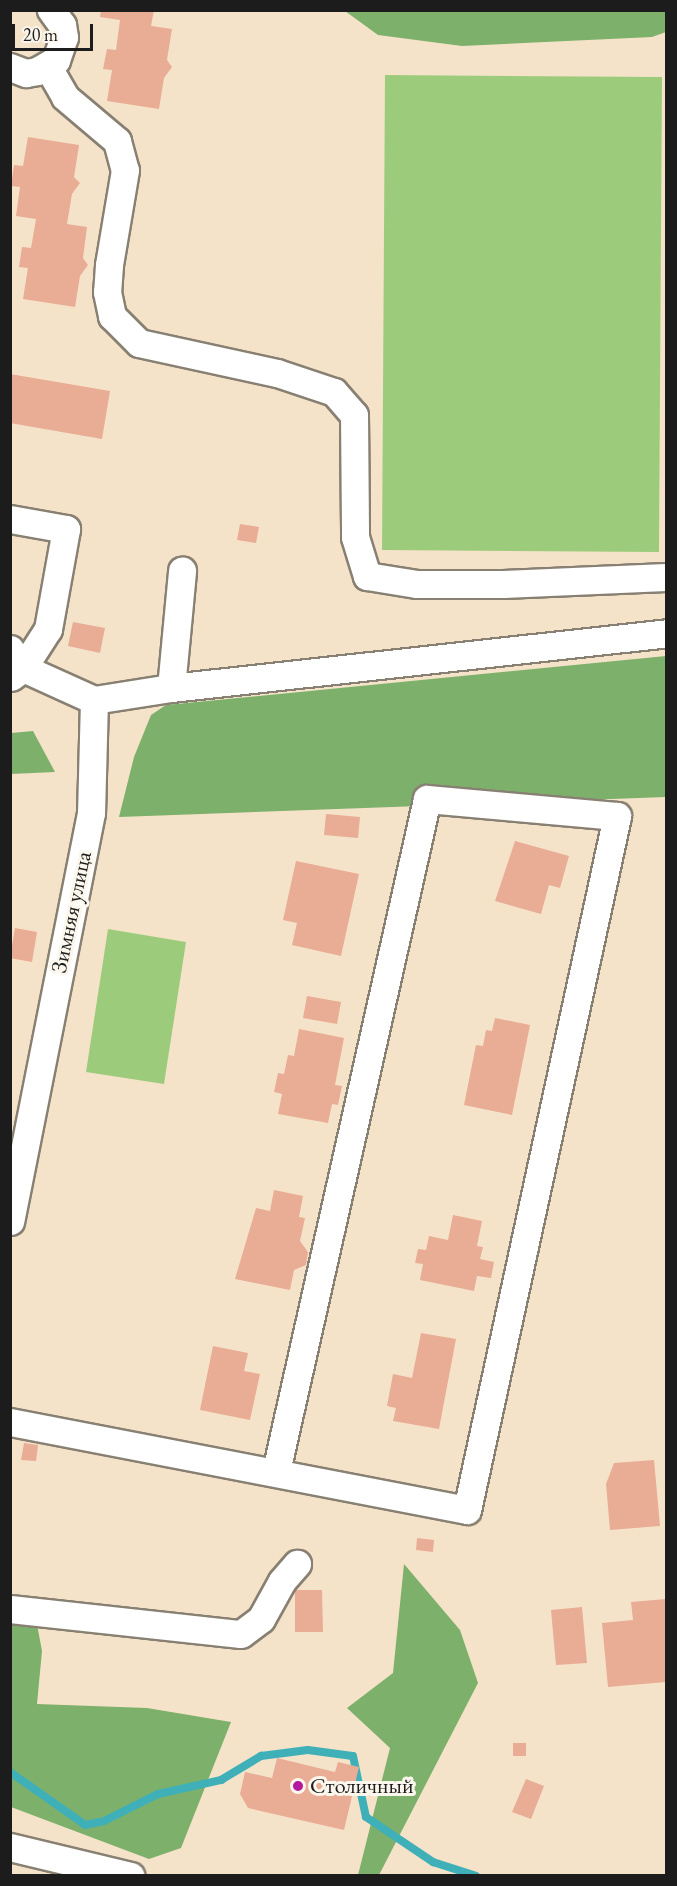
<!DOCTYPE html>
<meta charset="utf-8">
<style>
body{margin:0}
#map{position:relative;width:677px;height:1886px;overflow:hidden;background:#f5e3c9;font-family:"EB Garamond",serif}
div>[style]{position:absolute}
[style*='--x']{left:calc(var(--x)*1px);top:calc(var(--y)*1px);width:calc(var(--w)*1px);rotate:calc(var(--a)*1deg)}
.green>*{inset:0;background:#9ccc7b}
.forest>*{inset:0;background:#7db06b}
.stream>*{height:8px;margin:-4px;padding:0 4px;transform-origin:4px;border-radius:4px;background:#40b0b8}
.building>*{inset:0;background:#e9ac95}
.roads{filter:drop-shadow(2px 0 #888072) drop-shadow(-2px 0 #888072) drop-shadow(0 2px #888072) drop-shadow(0 -2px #888072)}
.minor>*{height:27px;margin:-13.5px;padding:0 13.5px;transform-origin:13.5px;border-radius:13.5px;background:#fff}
.dots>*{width:16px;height:16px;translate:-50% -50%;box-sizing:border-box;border:3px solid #fbf7ec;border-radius:50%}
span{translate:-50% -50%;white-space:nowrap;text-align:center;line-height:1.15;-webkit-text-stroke:6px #fbf7ec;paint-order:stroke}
.street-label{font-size:22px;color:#1c1c1c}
.poi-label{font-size:22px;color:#1c1c1c}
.left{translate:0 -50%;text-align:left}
.frame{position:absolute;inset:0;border:12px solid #1c1c1c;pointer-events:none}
.scale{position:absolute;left:12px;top:24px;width:81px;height:27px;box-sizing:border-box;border:3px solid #1c1c1c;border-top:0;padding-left:8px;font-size:18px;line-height:21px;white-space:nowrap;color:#1c1c1c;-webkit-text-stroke:4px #fbf7ec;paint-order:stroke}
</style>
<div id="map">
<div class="green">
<div style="clip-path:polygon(385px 75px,662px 77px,659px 552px,382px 550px)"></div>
<div style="clip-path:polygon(108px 929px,186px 942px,164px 1084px,86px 1072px)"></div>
</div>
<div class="forest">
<div style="clip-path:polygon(345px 11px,666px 11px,666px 32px,652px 37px,462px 46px,378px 35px)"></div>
<div style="clip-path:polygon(666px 656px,666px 797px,119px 817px,134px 757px,151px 715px,166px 705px)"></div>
<div style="clip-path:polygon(33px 731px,55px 772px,11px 774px,11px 733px)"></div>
<div style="clip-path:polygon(404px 1564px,460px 1630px,478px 1683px,379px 1875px,358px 1875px,390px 1748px,347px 1708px,393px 1673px)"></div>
<div style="clip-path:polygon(36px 1619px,42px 1651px,37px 1704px,147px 1708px,231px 1722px,181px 1848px,149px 1859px,11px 1807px,11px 1622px)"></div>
</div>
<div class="stream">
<div style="--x:10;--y:1772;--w:92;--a:35.2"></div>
<div style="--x:85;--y:1825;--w:19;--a:-12"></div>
<div style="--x:104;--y:1821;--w:60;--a:-26.6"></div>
<div style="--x:158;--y:1794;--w:65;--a:-12.5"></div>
<div style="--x:221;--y:1780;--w:47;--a:-31"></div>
<div style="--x:261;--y:1756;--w:47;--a:-7.3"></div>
<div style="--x:308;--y:1750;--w:45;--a:7.6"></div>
<div style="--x:353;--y:1756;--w:62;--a:78"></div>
<div style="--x:366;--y:1817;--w:81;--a:33.9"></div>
<div style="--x:433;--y:1862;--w:45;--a:18"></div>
</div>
<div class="building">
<div style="clip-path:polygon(101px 10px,154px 10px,151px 26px,172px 29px,167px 60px,172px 67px,164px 78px,159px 109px,107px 101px,112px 70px,103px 69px,107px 49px,116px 50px,120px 20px,100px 17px)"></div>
<div style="clip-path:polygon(28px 137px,79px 145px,74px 177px,80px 183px,72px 194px,67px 224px,87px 227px,83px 258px,88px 265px,80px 276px,75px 307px,23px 299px,28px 268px,19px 267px,22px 247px,31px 248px,36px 219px,16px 216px,20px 187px,11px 186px,14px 165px,23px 166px)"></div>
<div style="clip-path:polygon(10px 374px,110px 391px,102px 439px,10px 423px)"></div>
<div style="clip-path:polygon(240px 524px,259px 527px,256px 543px,237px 540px)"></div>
<div style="clip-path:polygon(73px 622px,105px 628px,100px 653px,68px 646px)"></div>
<div style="clip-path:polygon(326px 814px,360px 817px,358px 838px,324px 835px)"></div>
<div style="clip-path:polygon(515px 841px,569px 856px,560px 888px,549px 885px,541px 914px,495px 901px)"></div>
<div style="clip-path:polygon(296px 861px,359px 874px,341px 956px,292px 945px,297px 923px,283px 920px)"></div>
<div style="clip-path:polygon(15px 928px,37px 932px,32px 962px,10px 958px)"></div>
<div style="clip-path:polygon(307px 996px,341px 1002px,337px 1024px,303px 1018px)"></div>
<div style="clip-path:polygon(495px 1018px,530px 1025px,512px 1115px,464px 1105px,476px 1045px,483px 1046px,486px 1030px,492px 1031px)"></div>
<div style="clip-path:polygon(299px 1029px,344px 1038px,335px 1085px,342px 1086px,338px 1105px,332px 1104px,328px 1123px,278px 1114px,282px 1094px,274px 1092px,278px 1073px,284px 1074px,288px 1055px,294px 1056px)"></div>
<div style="clip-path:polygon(274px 1190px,303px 1196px,299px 1217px,305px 1218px,300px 1241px,308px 1252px,306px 1265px,294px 1270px,290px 1290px,235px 1279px,256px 1208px,270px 1211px)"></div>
<div style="clip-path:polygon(453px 1215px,482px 1221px,477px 1246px,483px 1247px,480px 1259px,494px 1262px,491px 1278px,477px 1276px,474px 1291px,420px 1280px,423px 1264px,415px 1263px,418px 1249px,426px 1250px,429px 1236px,448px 1240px)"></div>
<div style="clip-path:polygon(421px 1333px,456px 1339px,439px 1429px,393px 1421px,396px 1408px,387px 1406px,393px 1374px,412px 1378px)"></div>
<div style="clip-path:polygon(213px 1346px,248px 1353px,244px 1371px,260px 1374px,250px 1420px,200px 1410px)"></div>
<div style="clip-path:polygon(24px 1443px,38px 1445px,36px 1461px,21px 1460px)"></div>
<div style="clip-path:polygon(654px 1460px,660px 1526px,610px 1530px,606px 1484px,614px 1463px)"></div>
<div style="clip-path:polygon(417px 1538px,434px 1540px,433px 1552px,416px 1550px)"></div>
<div style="clip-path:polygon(295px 1590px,322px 1590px,323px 1632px,295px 1632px)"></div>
<div style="clip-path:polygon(666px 1599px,666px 1682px,608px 1687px,602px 1623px,633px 1620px,631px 1602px)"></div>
<div style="clip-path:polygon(582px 1607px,587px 1663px,556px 1665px,551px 1610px)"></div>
<div style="clip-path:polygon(513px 1743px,526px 1743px,526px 1756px,513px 1756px)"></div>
<div style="clip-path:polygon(277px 1758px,335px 1772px,338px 1762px,359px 1767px,344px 1830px,248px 1808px,240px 1794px,245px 1772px,272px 1778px)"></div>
<div style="clip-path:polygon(526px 1779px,544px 1786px,531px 1819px,512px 1812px)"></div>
</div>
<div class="roads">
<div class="minor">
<div style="--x:10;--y:67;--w:17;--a:21"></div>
<div style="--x:26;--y:73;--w:11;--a:-10"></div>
<div style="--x:37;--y:71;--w:22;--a:-30"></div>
<div style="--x:56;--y:60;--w:24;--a:-71"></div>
<div style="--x:64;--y:37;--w:12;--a:-99"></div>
<div style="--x:62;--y:25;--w:19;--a:-126"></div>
<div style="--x:48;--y:67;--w:34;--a:60"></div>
<div style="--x:65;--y:97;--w:68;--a:40.2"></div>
<div style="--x:117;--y:141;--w:30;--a:75"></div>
<div style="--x:125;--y:170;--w:96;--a:99.6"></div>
<div style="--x:109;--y:265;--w:27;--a:94"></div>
<div style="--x:107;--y:292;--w:25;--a:78"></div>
<div style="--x:112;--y:316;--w:38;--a:45"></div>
<div style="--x:139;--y:343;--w:141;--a:12.3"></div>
<div style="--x:277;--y:373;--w:60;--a:18.4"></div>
<div style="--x:334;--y:392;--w:30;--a:49"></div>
<div style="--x:354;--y:415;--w:122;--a:89.5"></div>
<div style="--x:355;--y:537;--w:41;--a:72.9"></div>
<div style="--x:367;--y:576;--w:51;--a:9.1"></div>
<div style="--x:417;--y:584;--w:86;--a:0"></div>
<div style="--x:503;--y:584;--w:163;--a:-2.5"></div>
<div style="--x:10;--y:519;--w:57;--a:10.1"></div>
<div style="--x:66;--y:529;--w:102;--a:100.2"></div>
<div style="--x:48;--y:629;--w:46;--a:122.7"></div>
<div style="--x:23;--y:668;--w:15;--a:143"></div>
<div style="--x:10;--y:649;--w:23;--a:56"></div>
<div style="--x:23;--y:668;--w:78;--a:24.3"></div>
<div style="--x:94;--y:700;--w:113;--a:91.5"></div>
<div style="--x:91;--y:813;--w:416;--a:101.2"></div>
<div style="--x:171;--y:688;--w:118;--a:-84.6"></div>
<div style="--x:94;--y:700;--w:78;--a:-8.9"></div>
<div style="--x:171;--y:688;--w:498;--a:-6.3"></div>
<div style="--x:10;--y:1422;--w:465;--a:10.9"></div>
<div style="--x:467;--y:1510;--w:710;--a:-77.8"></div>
<div style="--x:617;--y:816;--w:191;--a:-174.9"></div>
<div style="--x:427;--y:799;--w:689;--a:102.66"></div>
<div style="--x:10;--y:1609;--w:232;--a:6.2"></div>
<div style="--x:241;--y:1634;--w:25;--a:-37"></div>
<div style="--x:261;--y:1619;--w:43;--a:-61.1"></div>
<div style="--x:282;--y:1581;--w:23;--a:-49"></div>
<div style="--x:10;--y:1847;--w:124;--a:13.5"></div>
</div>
</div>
<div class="dots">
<div style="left:298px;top:1786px;background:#b5179e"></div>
</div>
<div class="street-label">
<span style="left:71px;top:912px;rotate:-78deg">Зимняя улица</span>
</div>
<div class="poi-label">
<span class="left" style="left:310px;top:1786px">Столичный</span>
</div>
<div class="frame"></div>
<div class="scale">20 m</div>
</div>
